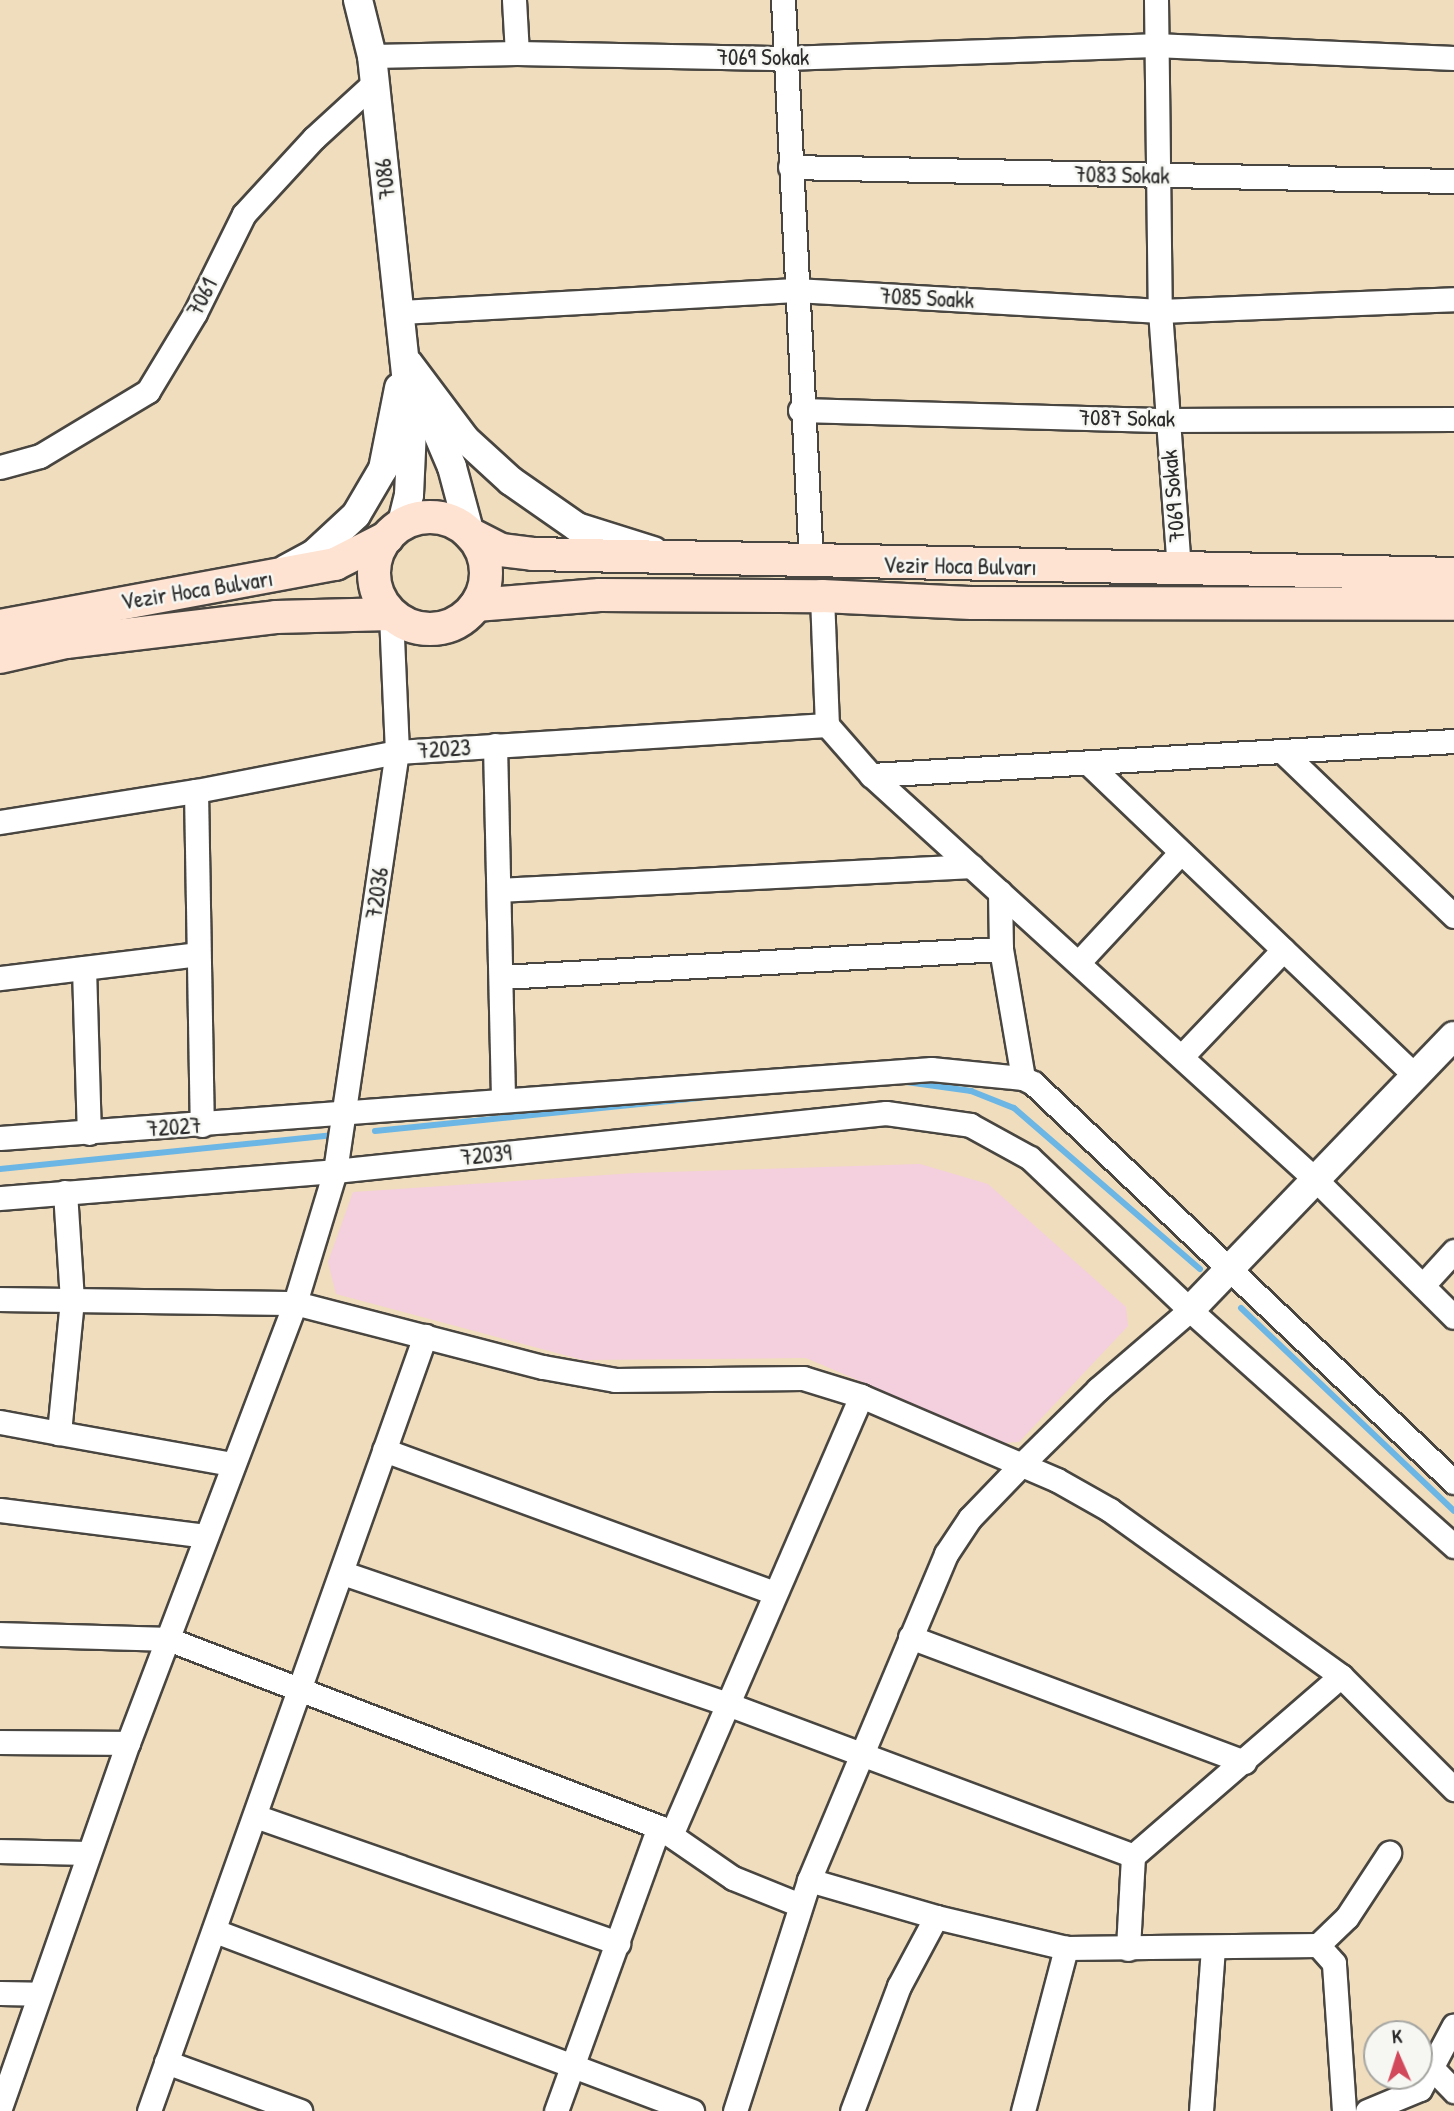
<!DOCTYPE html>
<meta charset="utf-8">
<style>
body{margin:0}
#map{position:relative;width:1454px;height:2111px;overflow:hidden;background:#f0ddbd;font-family:"Patrick Hand",sans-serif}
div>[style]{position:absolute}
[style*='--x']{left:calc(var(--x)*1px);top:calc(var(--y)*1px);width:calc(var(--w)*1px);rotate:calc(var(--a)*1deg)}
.built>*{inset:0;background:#f4cfde}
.stream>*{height:6px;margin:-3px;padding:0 3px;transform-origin:3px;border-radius:3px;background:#6bb6e4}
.roads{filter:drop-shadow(2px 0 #494641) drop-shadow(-2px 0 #494641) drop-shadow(0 2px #494641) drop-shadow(0 -2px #494641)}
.minor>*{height:23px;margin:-11.5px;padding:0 11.5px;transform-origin:11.5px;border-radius:11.5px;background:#fff}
.tertiary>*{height:28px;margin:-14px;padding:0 14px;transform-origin:14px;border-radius:14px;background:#fff}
.secondary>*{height:32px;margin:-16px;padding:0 16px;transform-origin:16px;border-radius:16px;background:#fee3d2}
.secondary>.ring{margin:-16px;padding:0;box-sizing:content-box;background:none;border:32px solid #fee3d2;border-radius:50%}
span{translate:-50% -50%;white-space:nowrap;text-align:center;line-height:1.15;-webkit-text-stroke:5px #f6f6f2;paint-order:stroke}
.street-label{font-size:23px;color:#2b2b2b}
.north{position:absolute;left:1363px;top:2020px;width:70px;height:70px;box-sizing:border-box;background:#f6f6f2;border:2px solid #a5a5a2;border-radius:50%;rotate:357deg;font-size:19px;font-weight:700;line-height:28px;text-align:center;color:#2b2b2b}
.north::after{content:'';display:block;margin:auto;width:24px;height:32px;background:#d1495b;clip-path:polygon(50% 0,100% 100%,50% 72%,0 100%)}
</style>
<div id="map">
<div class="built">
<div style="clip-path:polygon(920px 1164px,988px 1184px,1126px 1307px,1128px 1326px,1019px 1442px,1005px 1443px,806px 1358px,583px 1360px,336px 1294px,328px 1262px,353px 1192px,635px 1173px)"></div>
</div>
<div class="stream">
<div style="--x:899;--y:1081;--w:73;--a:7.9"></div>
<div style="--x:971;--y:1091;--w:46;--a:21.6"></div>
<div style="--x:1014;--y:1108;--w:246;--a:40.9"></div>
<div style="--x:375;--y:1131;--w:345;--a:-5.8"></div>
<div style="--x:0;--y:1169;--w:338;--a:-5.8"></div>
<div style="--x:1241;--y:1308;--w:294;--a:43.6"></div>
</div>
<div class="roads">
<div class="minor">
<div style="--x:514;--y:0;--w:53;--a:86.8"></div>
<div style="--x:783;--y:0;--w:564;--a:87.15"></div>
<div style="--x:1156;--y:0;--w:311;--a:89.3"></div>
<div style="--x:1160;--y:311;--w:260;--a:85.8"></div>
<div style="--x:372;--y:56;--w:145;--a:-1.2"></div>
<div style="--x:517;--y:53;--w:268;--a:1.1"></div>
<div style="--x:785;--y:58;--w:369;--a:-2"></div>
<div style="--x:1154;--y:45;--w:300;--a:2.5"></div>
<div style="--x:790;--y:167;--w:664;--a:1.21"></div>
<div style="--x:401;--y:312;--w:395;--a:-3.2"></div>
<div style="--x:795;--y:290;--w:366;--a:3.3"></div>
<div style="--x:1160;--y:311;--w:294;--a:-2.3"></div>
<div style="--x:800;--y:410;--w:367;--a:1.6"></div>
<div style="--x:1167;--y:420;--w:287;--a:-0.2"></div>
<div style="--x:0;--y:467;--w:41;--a:-15.4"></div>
<div style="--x:40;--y:456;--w:126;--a:-31"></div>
<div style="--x:148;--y:391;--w:91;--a:-58.9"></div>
<div style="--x:195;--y:313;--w:110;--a:-63.7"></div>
<div style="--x:244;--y:214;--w:103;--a:-47.4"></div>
<div style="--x:314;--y:138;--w:80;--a:-42.5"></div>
<div style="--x:822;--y:596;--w:129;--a:87.8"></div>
<div style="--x:495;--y:745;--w:353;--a:88.7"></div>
<div style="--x:1285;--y:754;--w:234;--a:43.8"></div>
<div style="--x:1090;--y:765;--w:448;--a:43.7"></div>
<div style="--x:871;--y:775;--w:584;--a:-3.34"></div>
<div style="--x:196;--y:791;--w:334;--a:89"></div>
<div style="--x:0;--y:822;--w:198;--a:-9"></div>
<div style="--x:196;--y:791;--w:205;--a:-11"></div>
<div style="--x:397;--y:752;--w:431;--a:-3.6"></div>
<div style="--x:827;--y:725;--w:67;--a:48.7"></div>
<div style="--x:871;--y:775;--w:602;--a:42.31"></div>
<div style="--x:1316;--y:1180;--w:194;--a:44.8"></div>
<div style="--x:499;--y:890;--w:473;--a:-2.9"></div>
<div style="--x:1000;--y:892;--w:57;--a:89"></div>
<div style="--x:1001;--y:949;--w:131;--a:80.3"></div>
<div style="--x:1078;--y:963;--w:151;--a:-47.1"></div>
<div style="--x:84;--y:968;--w:165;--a:88.3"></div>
<div style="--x:501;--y:977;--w:501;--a:-3.21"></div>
<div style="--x:0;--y:978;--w:199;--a:-6.9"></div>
<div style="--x:1184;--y:1054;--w:144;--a:-46.4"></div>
<div style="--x:0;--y:1138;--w:934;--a:-4.24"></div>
<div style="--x:931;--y:1069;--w:92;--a:5.6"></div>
<div style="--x:1023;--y:1078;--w:11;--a:27"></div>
<div style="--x:1033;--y:1083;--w:580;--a:43.46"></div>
<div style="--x:65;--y:1192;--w:108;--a:86.3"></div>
<div style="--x:72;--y:1300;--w:134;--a:95.6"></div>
<div style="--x:59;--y:1433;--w:176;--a:10.2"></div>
<div style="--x:0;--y:1198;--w:336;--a:-4.6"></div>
<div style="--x:335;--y:1171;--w:554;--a:-6.01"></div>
<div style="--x:886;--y:1113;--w:85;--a:8.1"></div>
<div style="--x:970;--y:1125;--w:68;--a:28.8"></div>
<div style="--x:1030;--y:1158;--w:221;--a:43.5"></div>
<div style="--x:1190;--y:1310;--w:354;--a:41.8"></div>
<div style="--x:1423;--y:1285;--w:46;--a:-47.6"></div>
<div style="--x:0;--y:1299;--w:295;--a:0.8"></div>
<div style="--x:295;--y:1303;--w:256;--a:14.5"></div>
<div style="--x:543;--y:1367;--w:73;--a:10.2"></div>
<div style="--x:615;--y:1380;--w:188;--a:-0.6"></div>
<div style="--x:803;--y:1378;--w:61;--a:17.2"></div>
<div style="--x:861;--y:1396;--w:213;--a:23.2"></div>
<div style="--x:1057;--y:1480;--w:61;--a:29.5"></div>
<div style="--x:1110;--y:1510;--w:284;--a:35.7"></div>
<div style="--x:0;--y:1422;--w:60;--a:10.6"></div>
<div style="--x:384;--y:1450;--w:416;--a:20.1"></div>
<div style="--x:0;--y:1510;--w:207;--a:7.2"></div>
<div style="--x:343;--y:1573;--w:409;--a:18.8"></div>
<div style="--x:730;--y:1705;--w:430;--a:20.5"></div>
<div style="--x:1133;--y:1856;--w:93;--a:93.1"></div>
<div style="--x:0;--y:1634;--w:168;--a:1.7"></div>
<div style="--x:168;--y:1639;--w:526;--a:20.95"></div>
<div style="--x:659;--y:1827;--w:90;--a:34.6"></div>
<div style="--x:733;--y:1878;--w:72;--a:21.9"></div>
<div style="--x:910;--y:1637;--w:357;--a:20.5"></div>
<div style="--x:0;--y:1742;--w:128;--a:0.4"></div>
<div style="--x:255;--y:1816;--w:385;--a:19.3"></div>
<div style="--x:672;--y:1833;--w:476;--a:-66.6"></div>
<div style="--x:0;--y:1851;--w:88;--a:1.3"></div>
<div style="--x:1133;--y:1856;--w:275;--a:-40.9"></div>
<div style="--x:1341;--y:1676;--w:160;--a:45"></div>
<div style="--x:809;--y:1880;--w:132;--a:16.2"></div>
<div style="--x:936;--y:1917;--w:78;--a:118.2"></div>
<div style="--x:899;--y:1986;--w:134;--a:110.6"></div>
<div style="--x:936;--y:1917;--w:134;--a:13.4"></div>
<div style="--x:1066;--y:1948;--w:252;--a:-0.7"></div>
<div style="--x:215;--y:1931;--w:510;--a:20.67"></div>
<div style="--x:0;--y:1993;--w:39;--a:1"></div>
<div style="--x:166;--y:2062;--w:143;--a:20.1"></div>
<div style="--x:1430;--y:2066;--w:35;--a:46"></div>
<div style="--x:0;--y:2108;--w:387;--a:-70.7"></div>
<div style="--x:128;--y:1743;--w:471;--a:-69.2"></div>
<div style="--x:295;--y:1303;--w:138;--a:-73.1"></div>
<div style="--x:335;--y:1171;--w:424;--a:-81.6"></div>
<div style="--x:397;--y:752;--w:138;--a:-92.5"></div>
<div style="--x:149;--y:2111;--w:823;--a:-70.4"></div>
<div style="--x:556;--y:2111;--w:302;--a:-70.1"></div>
<div style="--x:735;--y:2111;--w:243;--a:-72.2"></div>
<div style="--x:809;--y:1880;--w:354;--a:-67.2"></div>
<div style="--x:946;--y:1554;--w:43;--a:-56.3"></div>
<div style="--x:970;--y:1518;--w:74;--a:-46.1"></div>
<div style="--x:1021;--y:1465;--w:108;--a:-44.6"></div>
<div style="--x:1098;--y:1389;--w:121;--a:-40.7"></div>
<div style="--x:1023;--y:2111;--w:169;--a:-75.2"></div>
<div style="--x:1201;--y:2111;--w:163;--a:-85.8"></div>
<div style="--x:1344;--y:2111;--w:148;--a:-93.9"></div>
<div style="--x:1334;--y:1963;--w:24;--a:-132"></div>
<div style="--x:1318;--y:1945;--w:40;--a:-44"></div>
<div style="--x:1347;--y:1917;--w:77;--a:-56.7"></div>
<div style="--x:1367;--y:2111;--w:57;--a:-22.5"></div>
<div style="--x:1420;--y:2089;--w:72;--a:-62"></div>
</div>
<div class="tertiary">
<div style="--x:358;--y:0;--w:58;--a:76"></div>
<div style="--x:372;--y:56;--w:375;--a:83.9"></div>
<div style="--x:412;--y:429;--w:66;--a:92.6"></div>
<div style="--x:409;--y:495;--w:32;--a:104"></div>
<div style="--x:408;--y:363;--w:95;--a:53.1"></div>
<div style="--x:465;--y:439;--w:62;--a:42.4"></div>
<div style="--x:511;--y:481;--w:80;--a:34.9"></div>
<div style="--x:577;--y:527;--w:80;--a:17.5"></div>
<div style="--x:426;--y:406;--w:66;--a:66.9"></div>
<div style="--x:452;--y:467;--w:69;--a:75"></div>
<div style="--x:286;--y:569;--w:32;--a:-28"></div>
<div style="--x:314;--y:554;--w:57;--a:-42.9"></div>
<div style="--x:356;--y:515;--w:53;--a:-59.6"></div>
<div style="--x:383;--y:469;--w:83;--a:-78.8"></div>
<div style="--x:1190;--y:1310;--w:380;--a:-46.1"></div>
</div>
<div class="secondary">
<div class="ring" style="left:374px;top:517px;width:80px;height:80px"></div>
<div style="--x:470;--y:534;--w:35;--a:27"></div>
<div style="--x:501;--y:550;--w:32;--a:7"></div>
<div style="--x:533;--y:554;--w:921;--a:1.24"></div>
<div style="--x:476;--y:605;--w:124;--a:-4.6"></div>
<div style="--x:600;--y:595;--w:222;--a:0.3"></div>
<div style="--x:822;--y:596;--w:151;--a:2.7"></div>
<div style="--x:973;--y:603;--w:481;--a:0.1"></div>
<div style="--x:0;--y:626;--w:341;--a:-10.5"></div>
<div style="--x:335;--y:564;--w:59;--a:-27"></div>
<div style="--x:0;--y:657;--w:68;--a:-12.8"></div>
<div style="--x:66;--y:642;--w:211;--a:-6.8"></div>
<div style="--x:276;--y:617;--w:115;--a:-1.5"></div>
</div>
</div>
<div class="street-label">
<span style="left:763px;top:57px">7069 Sokak</span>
<span style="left:1122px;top:175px;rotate:1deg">7083 Sokak</span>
<span style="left:385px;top:179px;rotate:-97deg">7086</span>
<span style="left:202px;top:297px;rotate:-63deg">7061</span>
<span style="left:927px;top:298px;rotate:3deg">7085 Soakk</span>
<span style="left:1127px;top:418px;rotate:1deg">7087 Sokak</span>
<span style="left:1173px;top:496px;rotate:-95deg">7069 Sokak</span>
<span style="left:960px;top:566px;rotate:1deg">Vezir Hoca Bulvarı</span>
<span style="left:197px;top:590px;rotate:-9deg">Vezir Hoca Bulvarı</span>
<span style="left:444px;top:749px;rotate:-4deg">72023</span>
<span style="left:377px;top:893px;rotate:-82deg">72036</span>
<span style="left:174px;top:1127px;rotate:-4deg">72027</span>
<span style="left:486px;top:1155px;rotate:-6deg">72039</span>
</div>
<div class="north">K</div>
</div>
